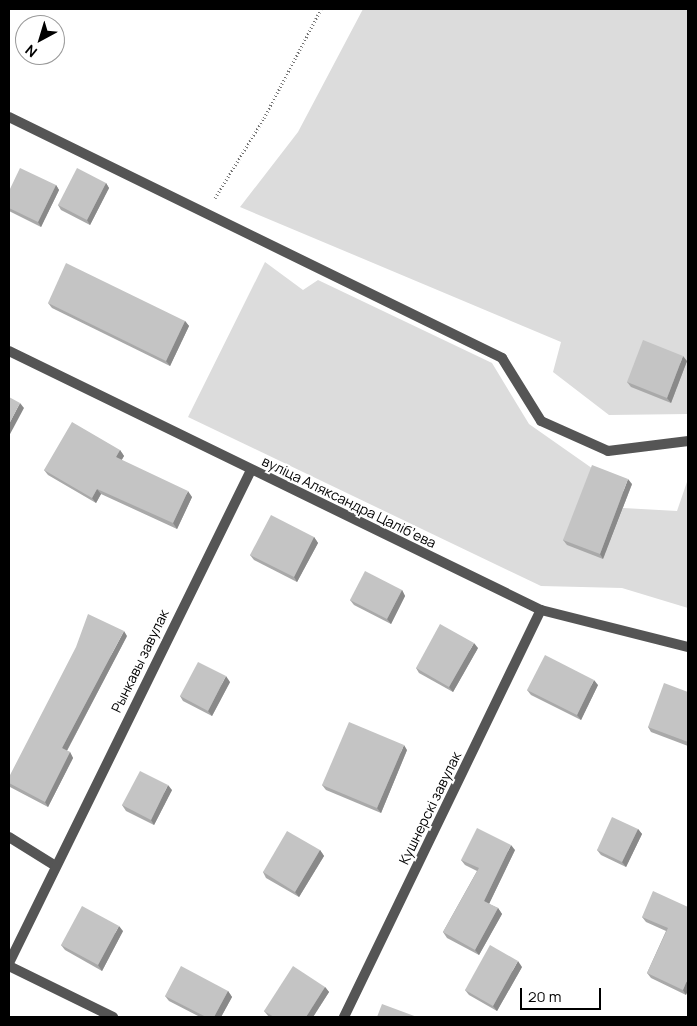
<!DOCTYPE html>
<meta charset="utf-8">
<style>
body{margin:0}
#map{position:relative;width:697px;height:1026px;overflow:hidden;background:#fff;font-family:Manrope,sans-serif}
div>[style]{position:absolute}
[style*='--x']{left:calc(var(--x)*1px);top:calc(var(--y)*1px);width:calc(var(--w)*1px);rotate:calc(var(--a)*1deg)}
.green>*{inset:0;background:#dcdcdc}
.path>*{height:3px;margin-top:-1.5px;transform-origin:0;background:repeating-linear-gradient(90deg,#777 0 1px,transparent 0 3.5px)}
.service>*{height:10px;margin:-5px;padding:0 5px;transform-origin:5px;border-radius:5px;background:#555}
.minor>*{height:10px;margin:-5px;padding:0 5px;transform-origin:5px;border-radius:5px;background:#555}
.wall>*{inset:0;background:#a9a9a9}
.shaded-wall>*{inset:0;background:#898989}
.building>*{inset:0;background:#c4c4c4}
span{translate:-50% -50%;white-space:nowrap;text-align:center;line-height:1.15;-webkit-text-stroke:4px #fff;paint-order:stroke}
.street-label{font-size:14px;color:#000}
.frame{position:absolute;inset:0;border:10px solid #000;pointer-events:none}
.north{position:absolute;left:15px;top:15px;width:50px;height:50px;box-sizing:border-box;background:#fff;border:1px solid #999;border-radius:50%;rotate:219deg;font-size:14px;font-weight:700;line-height:20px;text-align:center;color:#000}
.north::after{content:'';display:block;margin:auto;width:18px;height:22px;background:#000;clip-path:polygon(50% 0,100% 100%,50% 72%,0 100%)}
.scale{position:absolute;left:520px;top:988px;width:81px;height:22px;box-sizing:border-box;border:2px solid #000;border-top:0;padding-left:6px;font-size:15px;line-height:18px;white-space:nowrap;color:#000;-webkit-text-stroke:4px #fff;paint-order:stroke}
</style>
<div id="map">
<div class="green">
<div style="clip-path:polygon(363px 9px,688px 9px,688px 414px,609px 415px,553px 372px,561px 342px,240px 207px,298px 132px)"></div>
<div style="clip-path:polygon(265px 262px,303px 290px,318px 280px,492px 363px,529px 424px,596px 471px,603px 559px,623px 508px,677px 511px,688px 479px,688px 608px,622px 588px,541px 586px,188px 417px)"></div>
</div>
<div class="path">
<div style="--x:215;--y:198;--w:94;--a:-58.5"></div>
<div style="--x:264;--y:118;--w:123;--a:-62.4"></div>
</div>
<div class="service">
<div style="--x:9;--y:117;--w:549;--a:26.05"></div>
<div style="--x:502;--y:358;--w:74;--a:58.2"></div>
<div style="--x:541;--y:421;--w:73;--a:24.1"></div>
<div style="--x:608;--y:451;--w:81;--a:-7.1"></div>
</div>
<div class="minor">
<div style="--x:9;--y:351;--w:592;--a:25.96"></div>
<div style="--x:541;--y:610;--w:152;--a:14.1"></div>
<div style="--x:9;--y:837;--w:53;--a:31.9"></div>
<div style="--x:9;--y:963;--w:549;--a:-63.85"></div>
<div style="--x:9;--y:966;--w:116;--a:26.1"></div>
<div style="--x:344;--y:1017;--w:452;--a:-64.2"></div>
</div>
<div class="wall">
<div style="clip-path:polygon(106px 183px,109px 188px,90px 225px,61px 210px,58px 205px)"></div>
<div style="clip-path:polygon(56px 185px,59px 190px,41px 227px,9px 211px,9px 191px)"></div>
<div style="clip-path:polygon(48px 303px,185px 321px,189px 326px,170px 366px,52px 308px)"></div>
<div style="clip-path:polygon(687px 361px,671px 403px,631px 387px,627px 382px)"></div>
<div style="clip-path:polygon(120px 450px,124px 456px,121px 460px,192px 497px,177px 529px,101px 494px,96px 503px,48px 475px,44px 470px)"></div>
<div style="clip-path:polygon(632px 484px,603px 559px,567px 545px,563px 540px)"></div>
<div style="clip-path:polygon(314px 537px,318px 543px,297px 582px,254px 560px,250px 555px)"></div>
<div style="clip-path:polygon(402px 590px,405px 596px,391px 624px,354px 605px,350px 600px)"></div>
<div style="clip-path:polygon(127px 636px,67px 751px,70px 752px,73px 758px,48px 807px,10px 787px,9px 786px,9px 777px)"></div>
<div style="clip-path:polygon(478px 648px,453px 692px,419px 673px,416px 668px)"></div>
<div style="clip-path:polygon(230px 682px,212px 716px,183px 701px,180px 696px)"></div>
<div style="clip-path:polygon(598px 685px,581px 720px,531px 695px,527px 690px)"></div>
<div style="clip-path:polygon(688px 692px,688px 746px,651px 732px,648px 727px)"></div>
<div style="clip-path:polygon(407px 750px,381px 813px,326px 790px,322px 785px)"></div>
<div style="clip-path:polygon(172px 790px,154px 825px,126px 811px,122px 805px)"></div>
<div style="clip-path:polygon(638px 829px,642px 834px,626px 867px,601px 855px,597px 850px)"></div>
<div style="clip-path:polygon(320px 850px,324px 856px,299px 897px,266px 878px,263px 872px)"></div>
<div style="clip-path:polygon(515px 850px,489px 904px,498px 908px,502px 914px,479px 955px,447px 938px,443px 932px,477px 871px,465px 865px,461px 860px)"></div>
<div style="clip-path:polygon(688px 907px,686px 995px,651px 978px,647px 973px,666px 931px,646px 922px,642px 917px)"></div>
<div style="clip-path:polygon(123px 931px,102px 971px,65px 950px,61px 945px)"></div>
<div style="clip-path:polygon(522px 967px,497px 1011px,469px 995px,465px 990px)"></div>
<div style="clip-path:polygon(325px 987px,329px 992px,313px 1017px,269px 1017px,264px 1011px)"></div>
<div style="clip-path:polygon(228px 991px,232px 997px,221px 1017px,200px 1017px,169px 1001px,165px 996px)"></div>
</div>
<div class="shaded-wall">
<div style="clip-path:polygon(106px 183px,109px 188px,90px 225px,87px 220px)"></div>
<div style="clip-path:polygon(56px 185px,59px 190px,41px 227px,38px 222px)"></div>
<div style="clip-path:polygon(185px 321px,189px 326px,170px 366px,166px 361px)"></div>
<div style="clip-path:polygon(683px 356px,687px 361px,671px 403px,667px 398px)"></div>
<div style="clip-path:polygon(20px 403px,24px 408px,9px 436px,9px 424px)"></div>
<div style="clip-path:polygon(120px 450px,124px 456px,120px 463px,116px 457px)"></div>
<div style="clip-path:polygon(628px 479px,632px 484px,603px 559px,600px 554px)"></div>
<div style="clip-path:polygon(97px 489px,101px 494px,96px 503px,92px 498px)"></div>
<div style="clip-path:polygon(188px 491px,192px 497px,177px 529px,173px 523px)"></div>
<div style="clip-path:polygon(314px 537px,318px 543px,297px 582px,294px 577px)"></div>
<div style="clip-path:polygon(402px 590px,405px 596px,391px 624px,387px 619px)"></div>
<div style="clip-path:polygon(124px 631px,127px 636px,65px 754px,62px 748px)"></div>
<div style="clip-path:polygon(474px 643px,478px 648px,453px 692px,449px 687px)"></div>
<div style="clip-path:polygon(226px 676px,230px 682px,212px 716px,208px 711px)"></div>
<div style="clip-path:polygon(594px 680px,598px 685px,581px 720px,577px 715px)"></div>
<div style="clip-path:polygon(404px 745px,407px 750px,381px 813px,377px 808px)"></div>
<div style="clip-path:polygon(70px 752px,73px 758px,48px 807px,45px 802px)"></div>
<div style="clip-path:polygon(168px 785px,172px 790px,154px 825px,151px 820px)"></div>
<div style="clip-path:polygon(638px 829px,642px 834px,626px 867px,622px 862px)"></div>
<div style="clip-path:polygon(511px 845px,515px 850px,488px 906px,484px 901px)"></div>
<div style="clip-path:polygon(320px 850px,324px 856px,299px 897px,295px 892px)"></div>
<div style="clip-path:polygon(498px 908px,502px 914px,479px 955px,475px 950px)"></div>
<div style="clip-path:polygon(119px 926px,123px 931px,102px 971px,98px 965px)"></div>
<div style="clip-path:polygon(518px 961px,522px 967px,497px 1011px,493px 1006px)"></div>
<div style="clip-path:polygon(688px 978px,688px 991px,686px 995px,683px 990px)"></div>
<div style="clip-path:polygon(325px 987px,329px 992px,313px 1017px,306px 1017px)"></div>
<div style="clip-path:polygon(228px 991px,232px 997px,221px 1017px,214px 1017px)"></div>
</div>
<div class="building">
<div style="clip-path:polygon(20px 168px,56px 185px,38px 222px,9px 208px,9px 191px)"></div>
<div style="clip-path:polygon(77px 168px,106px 183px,87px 220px,58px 205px)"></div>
<div style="clip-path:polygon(66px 263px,185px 321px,166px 361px,48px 303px)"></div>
<div style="clip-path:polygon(643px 340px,683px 356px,667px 398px,627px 382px)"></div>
<div style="clip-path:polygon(9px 397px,20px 403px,9px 424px)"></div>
<div style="clip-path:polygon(72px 422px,120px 450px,116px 457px,188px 491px,173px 523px,97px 489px,92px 498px,44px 470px)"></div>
<div style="clip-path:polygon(592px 465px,628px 479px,600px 554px,563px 540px)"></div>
<div style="clip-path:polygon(271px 515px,314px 537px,294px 577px,250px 555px)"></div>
<div style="clip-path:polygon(365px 571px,402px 590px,387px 619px,350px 600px)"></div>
<div style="clip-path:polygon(88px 614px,124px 631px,62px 748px,70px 752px,45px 802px,9px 783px,9px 777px,76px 647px)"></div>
<div style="clip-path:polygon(440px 624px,474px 643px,449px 687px,416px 668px)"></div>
<div style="clip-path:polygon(545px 655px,594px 680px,577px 715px,527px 690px)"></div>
<div style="clip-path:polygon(198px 662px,226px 676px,208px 711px,180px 696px)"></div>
<div style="clip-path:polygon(664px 683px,688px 692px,688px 742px,648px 727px)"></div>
<div style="clip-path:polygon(349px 722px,404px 745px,377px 808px,322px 785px)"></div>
<div style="clip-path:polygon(140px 771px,168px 785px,151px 820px,122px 805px)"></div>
<div style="clip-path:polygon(612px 817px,638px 829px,622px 862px,597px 850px)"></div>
<div style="clip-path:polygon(477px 828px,511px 845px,484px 901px,498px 908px,475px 950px,443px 932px,479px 868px,461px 860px)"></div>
<div style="clip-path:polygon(287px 831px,320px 850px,295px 892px,263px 872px)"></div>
<div style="clip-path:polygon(653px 891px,688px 907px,688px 978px,683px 990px,647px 973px,668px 928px,642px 917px)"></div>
<div style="clip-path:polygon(82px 906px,119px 926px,98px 965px,61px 945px)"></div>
<div style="clip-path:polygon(490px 945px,518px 961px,493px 1006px,465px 990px)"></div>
<div style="clip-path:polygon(181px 966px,228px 991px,214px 1017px,206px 1017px,165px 996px)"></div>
<div style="clip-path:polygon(293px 966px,325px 987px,306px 1017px,274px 1017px,264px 1011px)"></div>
<div style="clip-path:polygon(382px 1004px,417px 1017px,377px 1017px)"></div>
</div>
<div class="street-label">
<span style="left:349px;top:502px;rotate:26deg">вуліца Аляксандра Цалібʼева</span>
<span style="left:140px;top:661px;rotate:-64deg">Рынкавы завулак</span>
<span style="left:430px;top:808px;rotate:-64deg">Кушнерскі завулак</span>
</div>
<div class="frame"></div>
<div class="north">N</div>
<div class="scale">20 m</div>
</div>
